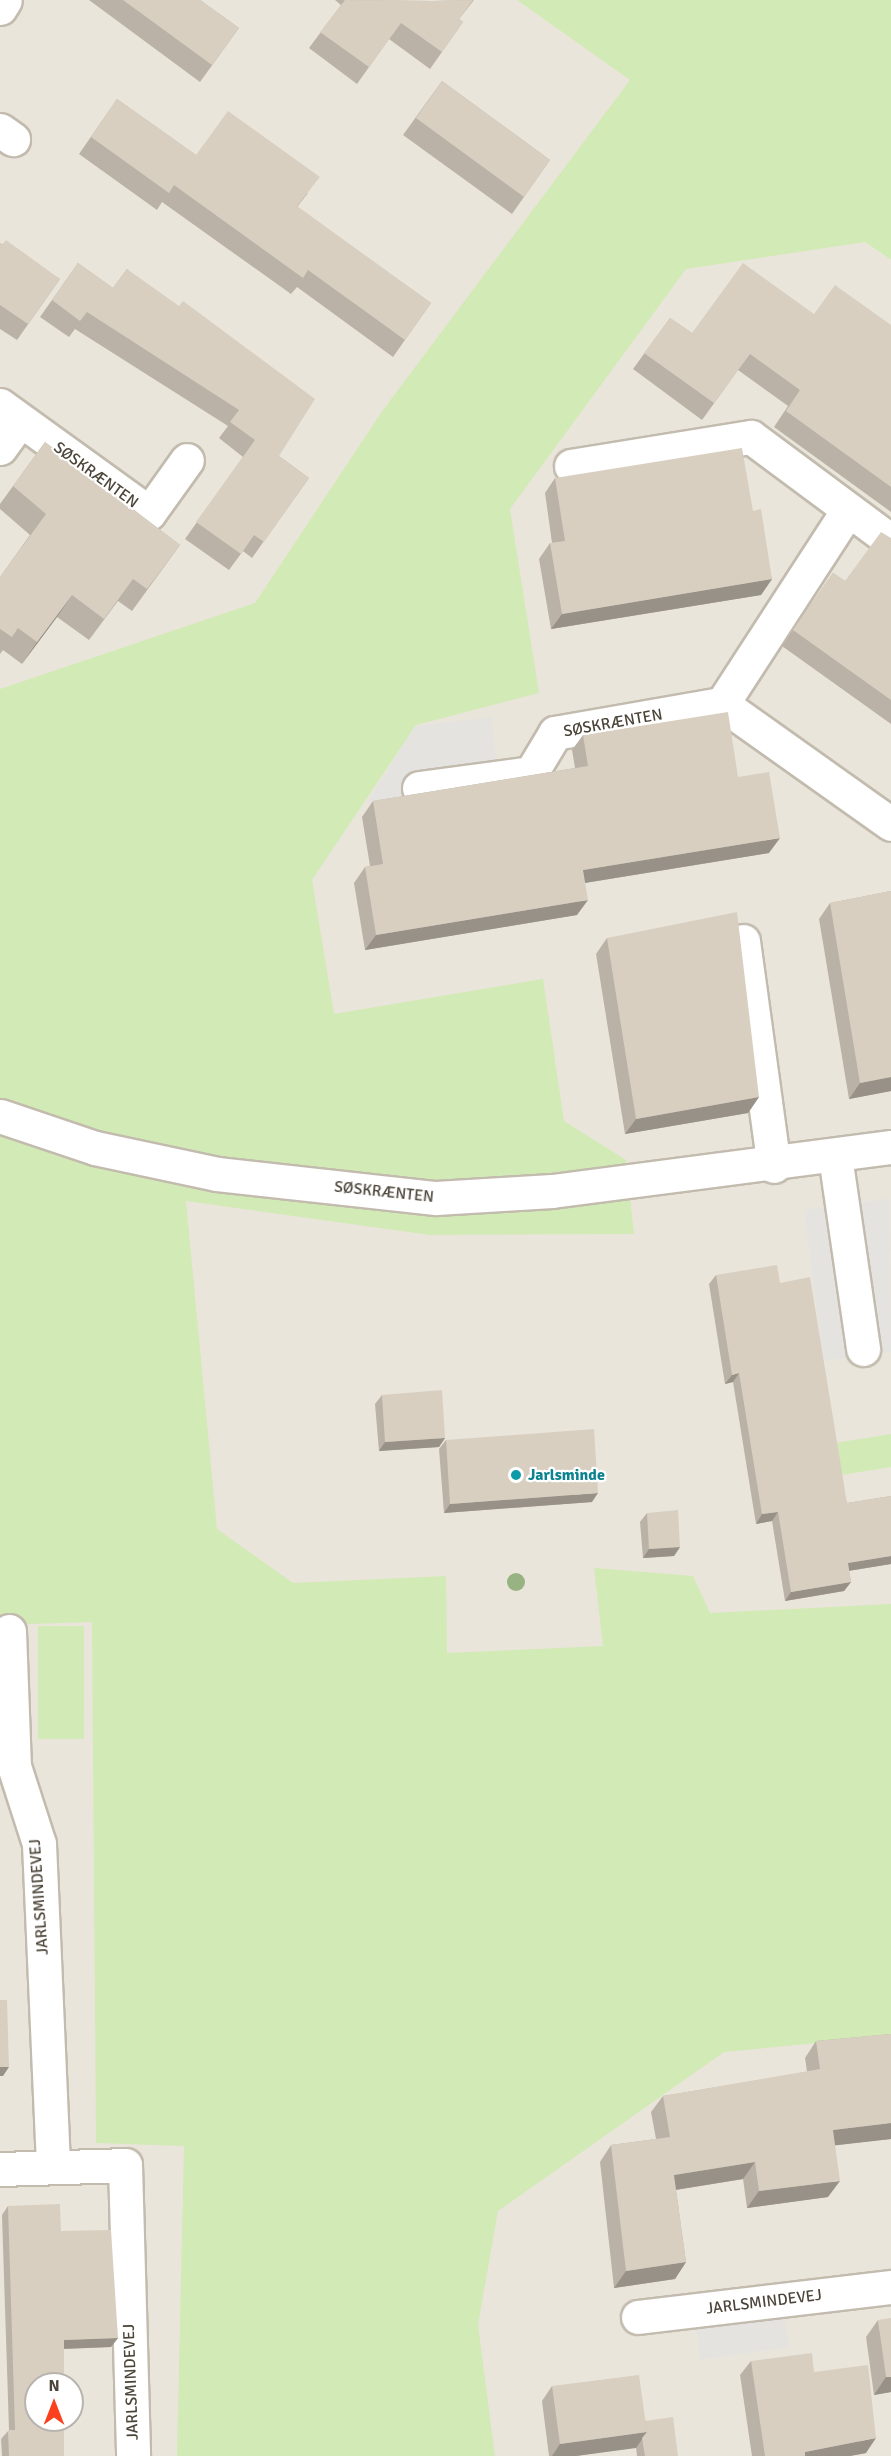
<!DOCTYPE html>
<meta charset="utf-8">
<style>
body{margin:0}
#map{position:relative;width:891px;height:2456px;overflow:hidden;background:#f6f3ec;font-family:Signika,sans-serif}
div>[style]{position:absolute}
[style*='--x']{left:calc(var(--x)*1px);top:calc(var(--y)*1px);width:calc(var(--w)*1px);rotate:calc(var(--a)*1deg)}
.residential>*{inset:0;background:#eae5da}
.green>*{inset:0;background:#d2eab5}
.parking>*{inset:0;background:#e5e3e0}
.roads{filter:drop-shadow(2px 0 #c2bbae) drop-shadow(-2px 0 #c2bbae) drop-shadow(0 2px #c2bbae) drop-shadow(0 -2px #c2bbae)}
.minor>*{height:33px;margin:-16.5px;padding:0 16.5px;transform-origin:16.5px;border-radius:16.5px;background:#fff}
.trees>*{width:18px;height:18px;margin:-9px;border-radius:50%;background:#97b381}
.wall>*{inset:0;background:#bab2a6}
.shaded-wall>*{inset:0;background:#979187}
.building>*{inset:0;background:#d8cfc1}
.dots>*{width:16px;height:16px;translate:-50% -50%;box-sizing:border-box;border:3px solid #fff;border-radius:50%}
span{translate:-50% -50%;white-space:nowrap;text-align:center;line-height:1.15;-webkit-text-stroke:4.5px #fff;paint-order:stroke}
.street-label{font-size:16px;color:#4b4439}
.culture-label{font-size:16px;color:#0d838f;font-weight:700}
.left{translate:0 -50%;text-align:left}
.north{position:absolute;left:24px;top:2372px;width:60px;height:60px;box-sizing:border-box;background:#fff;border:2px solid #b7b4b0;border-radius:50%;rotate:0deg;font-size:16px;font-weight:700;line-height:24px;text-align:center;color:#4b4439}
.north::after{content:'';display:block;margin:auto;width:21px;height:27px;background:#fc3f1d;clip-path:polygon(50% 0,100% 100%,50% 72%,0 100%)}
</style>
<div id="map">
<div class="residential">
<div style="clip-path:polygon(evenodd,0 0,517px 0,891px 260px,891px 2456px,0 2456px,0 0,36px 2384px,72px 2384px,72px 2420px,36px 2420px,36px 2384px)"></div>
</div>
<div class="green">
<div style="clip-path:polygon(517px 0,891px 0,891px 260px,865px 242px,686px 269px,510px 509px,539px 693px,416px 725px,312px 880px,334px 1014px,543px 979px,564px 1121px,626px 1160px,634px 1234px,430px 1235px,186px 1201px,217px 1529px,293px 1583px,446px 1576px,447px 1653px,603px 1646px,594px 1568px,693px 1576px,710px 1613px,891px 1604px,891px 2036px,724px 2052px,498px 2211px,478px 2325px,495px 2456px,177px 2456px,184px 2146px,96px 2143px,92px 1622px,0 1625px,0 689px,255px 603px,383px 410px,630px 80px)"></div>
<div style="clip-path:polygon(891px 1434px,891px 1467px,841px 1475px,835px 1443px)"></div>
<div style="clip-path:polygon(38px 1626px,84px 1626px,84px 1739px,38px 1739px)"></div>
</div>
<div class="parking">
<div style="clip-path:polygon(491px 717px,499px 782px,367px 803px,415px 726px)"></div>
<div style="clip-path:polygon(890px 1198px,891px 1352px,823px 1361px,804px 1210px)"></div>
<div style="clip-path:polygon(782px 2300px,789px 2347px,700px 2360px,694px 2310px)"></div>
</div>
<div class="roads">
<div class="minor">
<div style="--x:0;--y:8;--w:9;--a:-58"></div>
<div style="--x:0;--y:130;--w:16;--a:35"></div>
<div style="--x:0;--y:405;--w:184;--a:35.9"></div>
<div style="--x:149;--y:513;--w:65;--a:-54.4"></div>
<div style="--x:0;--y:448;--w:34;--a:-54"></div>
<div style="--x:571;--y:466;--w:182;--a:-9.2"></div>
<div style="--x:751;--y:437;--w:174;--a:36.6"></div>
<div style="--x:848;--y:510;--w:231;--a:123"></div>
<div style="--x:722;--y:704;--w:207;--a:35.4"></div>
<div style="--x:419;--y:788;--w:113;--a:-7.6"></div>
<div style="--x:531;--y:773;--w:47;--a:-59"></div>
<div style="--x:555;--y:733;--w:169;--a:-9.9"></div>
<div style="--x:743;--y:941;--w:227;--a:82.2"></div>
<div style="--x:0;--y:1116;--w:100;--a:18.6"></div>
<div style="--x:95;--y:1148;--w:125;--a:12"></div>
<div style="--x:217;--y:1174;--w:220;--a:6.3"></div>
<div style="--x:436;--y:1198;--w:116;--a:-3.5"></div>
<div style="--x:552;--y:1191;--w:342;--a:-7.4"></div>
<div style="--x:835;--y:1156;--w:195;--a:81.7"></div>
<div style="--x:9;--y:1631;--w:135;--a:87.9"></div>
<div style="--x:14;--y:1766;--w:82;--a:72.2"></div>
<div style="--x:39;--y:1844;--w:323;--a:87.5"></div>
<div style="--x:0;--y:2169;--w:125;--a:-1.8"></div>
<div style="--x:125;--y:2165;--w:291;--a:88.4"></div>
<div style="--x:638;--y:2317;--w:255;--a:-6.8"></div>
</div>
</div>
<div class="trees">
<div style="left:516px;top:1582px"></div>
</div>
<div class="wall">
<div style="clip-path:polygon(89px 0,200px 0,239px 28px,200px 82px)"></div>
<div style="clip-path:polygon(335px 0,433px 1px,474px 0,459px 19px,463px 22px,430px 69px,389px 39px,357px 84px,309px 48px,341px 5px)"></div>
<div style="clip-path:polygon(442px 81px,550px 160px,512px 214px,403px 135px)"></div>
<div style="clip-path:polygon(117px 99px,196px 155px,308px 193px,297px 207px,431px 303px,393px 357px,297px 287px,291px 294px,162px 202px,157px 210px,79px 154px)"></div>
<div style="clip-path:polygon(0 243px,60px 279px,17px 340px,0 329px)"></div>
<div style="clip-path:polygon(78px 263px,113px 288px,127px 269px,279px 456px,309px 478px,252px 558px,243px 551px,229px 570px,185px 539px,243px 457px,219px 438px,228px 426px,75px 329px,69px 337px,40px 317px)"></div>
<div style="clip-path:polygon(814px 314px,891px 325px,891px 512px,774px 427px,788px 406px,738px 370px,702px 420px,633px 369px,670px 318px,692px 333px)"></div>
<div style="clip-path:polygon(45px 442px,180px 545px,132px 611px,118px 601px,89px 640px,57px 617px,22px 664px,3px 650px,0 654px,0 577px,30px 535px,0 509px,0 504px)"></div>
<div style="clip-path:polygon(555px 478px,753px 511px,772px 579px,761px 595px,551px 629px,539px 559px,550px 543px,552px 543px,545px 493px)"></div>
<div style="clip-path:polygon(891px 538px,891px 724px,782px 646px,833px 573px,845px 581px)"></div>
<div style="clip-path:polygon(583px 735px,738px 777px,769px 853px,585px 883px,577px 915px,365px 950px,354px 883px,365px 867px,370px 866px,362px 817px,373px 801px,575px 768px,572px 750px)"></div>
<div style="clip-path:polygon(891px 891px,891px 1091px,849px 1099px,819px 919px,830px 903px)"></div>
<div style="clip-path:polygon(607px 938px,759px 1097px,748px 1113px,625px 1134px,596px 954px)"></div>
<div style="clip-path:polygon(716px 1275px,780px 1283px,847px 1503px,891px 1496px,891px 1564px,849px 1571px,851px 1582px,844px 1591px,785px 1601px,772px 1521px,756px 1524px,733px 1382px,725px 1384px,709px 1284px)"></div>
<div style="clip-path:polygon(382px 1395px,445px 1438px,439px 1447px,379px 1451px,375px 1404px)"></div>
<div style="clip-path:polygon(446px 1440px,592px 1502px,444px 1513px,439px 1449px)"></div>
<div style="clip-path:polygon(647px 1513px,680px 1547px,674px 1556px,643px 1558px,640px 1522px)"></div>
<div style="clip-path:polygon(891px 2034px,891px 2139px,835px 2145px,828px 2197px,747px 2208px,743px 2179px,676px 2190px,686px 2262px,675px 2279px,614px 2288px,600px 2162px,611px 2145px,656px 2139px,651px 2112px,663px 2096px,807px 2072px,805px 2058px,816px 2041px)"></div>
<div style="clip-path:polygon(8px 2206px,61px 2231px,118px 2338px,111px 2347px,64px 2349px,64px 2456px,2px 2456px,1px 2439px,9px 2430px,2px 2215px)"></div>
<div style="clip-path:polygon(878px 2320px,891px 2392px,874px 2395px,866px 2337px)"></div>
<div style="clip-path:polygon(751px 2361px,814px 2372px,866px 2453px,850px 2456px,752px 2456px,740px 2375px)"></div>
<div style="clip-path:polygon(552px 2386px,645px 2420px,678px 2456px,637px 2456px,636px 2447px,576px 2456px,549px 2456px,542px 2401px)"></div>
</div>
<div class="shaded-wall">
<div style="clip-path:polygon(772px 579px,761px 595px,551px 629px,562px 614px)"></div>
<div style="clip-path:polygon(72px 595px,57px 617px,22px 664px,37px 642px)"></div>
<div style="clip-path:polygon(780px 838px,769px 853px,572px 885px,583px 870px)"></div>
<div style="clip-path:polygon(588px 900px,577px 915px,365px 950px,376px 935px)"></div>
<div style="clip-path:polygon(891px 1077px,891px 1091px,849px 1099px,860px 1083px)"></div>
<div style="clip-path:polygon(759px 1097px,748px 1113px,625px 1134px,636px 1119px)"></div>
<div style="clip-path:polygon(739px 1373px,733px 1382px,725px 1384px,732px 1375px)"></div>
<div style="clip-path:polygon(445px 1438px,439px 1447px,379px 1451px,385px 1442px)"></div>
<div style="clip-path:polygon(598px 1493px,592px 1502px,444px 1513px,450px 1504px)"></div>
<div style="clip-path:polygon(778px 1512px,772px 1521px,756px 1524px,762px 1514px)"></div>
<div style="clip-path:polygon(680px 1547px,674px 1556px,643px 1558px,649px 1549px)"></div>
<div style="clip-path:polygon(891px 1556px,891px 1564px,841px 1572px,848px 1563px)"></div>
<div style="clip-path:polygon(851px 1582px,844px 1591px,785px 1601px,791px 1592px)"></div>
<div style="clip-path:polygon(0 2067px,9px 2067px,3px 2076px,0 2076px)"></div>
<div style="clip-path:polygon(891px 2123px,891px 2139px,821px 2147px,833px 2130px)"></div>
<div style="clip-path:polygon(755px 2162px,743px 2179px,662px 2192px,674px 2175px)"></div>
<div style="clip-path:polygon(840px 2181px,828px 2197px,747px 2208px,759px 2191px)"></div>
<div style="clip-path:polygon(686px 2262px,675px 2279px,614px 2288px,626px 2271px)"></div>
<div style="clip-path:polygon(118px 2338px,111px 2347px,58px 2349px,64px 2340px)"></div>
<div style="clip-path:polygon(886px 2377px,891px 2377px,891px 2392px,874px 2395px)"></div>
<div style="clip-path:polygon(647px 2432px,636px 2448px,576px 2456px,552px 2456px,560px 2444px)"></div>
<div style="clip-path:polygon(876px 2438px,866px 2453px,850px 2456px,802px 2456px,805px 2452px)"></div>
</div>
<div class="building">
<div style="clip-path:polygon(123px 0,200px 0,239px 28px,212px 65px)"></div>
<div style="clip-path:polygon(345px 0,433px 1px,473px 0,459px 19px,463px 22px,442px 52px,401px 23px,369px 67px,320px 32px)"></div>
<div style="clip-path:polygon(442px 81px,550px 160px,524px 197px,416px 118px)"></div>
<div style="clip-path:polygon(117px 99px,196px 155px,228px 111px,320px 177px,297px 206px,431px 303px,405px 340px,308px 270px,303px 278px,174px 185px,169px 193px,91px 137px)"></div>
<div style="clip-path:polygon(6px 240px,60px 279px,28px 324px,0 305px,0 243px,2px 245px)"></div>
<div style="clip-path:polygon(78px 263px,113px 288px,127px 269px,179px 306px,183px 301px,315px 399px,279px 456px,309px 478px,264px 542px,254px 535px,241px 554px,196px 522px,255px 440px,230px 422px,239px 410px,87px 312px,80px 321px,52px 300px)"></div>
<div style="clip-path:polygon(743px 263px,814px 314px,835px 285px,891px 325px,891px 487px,786px 411px,800px 390px,750px 354px,714px 403px,644px 353px,670px 318px,692px 333px)"></div>
<div style="clip-path:polygon(45px 442px,180px 545px,147px 589px,133px 579px,104px 619px,72px 595px,37px 642px,18px 628px,12px 637px,0 629px,0 577px,46px 514px,13px 486px)"></div>
<div style="clip-path:polygon(742px 448px,753px 511px,761px 509px,772px 579px,562px 614px,550px 543px,565px 541px,555px 478px)"></div>
<div style="clip-path:polygon(881px 532px,891px 538px,891px 700px,793px 630px,833px 573px,845px 581px)"></div>
<div style="clip-path:polygon(728px 712px,738px 777px,769px 772px,780px 838px,583px 870px,588px 900px,376px 935px,365px 867px,383px 864px,373px 801px,588px 766px,583px 735px)"></div>
<div style="clip-path:polygon(891px 891px,891px 1077px,860px 1083px,830px 903px)"></div>
<div style="clip-path:polygon(737px 912px,759px 1097px,636px 1119px,607px 938px)"></div>
<div style="clip-path:polygon(777px 1265px,780px 1283px,810px 1277px,847px 1503px,891px 1496px,891px 1556px,848px 1563px,851px 1582px,791px 1592px,778px 1512px,762px 1514px,739px 1373px,732px 1375px,716px 1275px)"></div>
<div style="clip-path:polygon(442px 1390px,445px 1438px,385px 1442px,382px 1395px)"></div>
<div style="clip-path:polygon(594px 1429px,598px 1493px,450px 1504px,446px 1440px)"></div>
<div style="clip-path:polygon(678px 1510px,680px 1547px,649px 1549px,647px 1513px)"></div>
<div style="clip-path:polygon(0 2000px,7px 2000px,9px 2067px,0 2067px)"></div>
<div style="clip-path:polygon(891px 2034px,891px 2123px,833px 2130px,840px 2181px,759px 2191px,755px 2162px,674px 2175px,686px 2262px,626px 2271px,611px 2145px,670px 2137px,663px 2096px,820px 2069px,816px 2041px)"></div>
<div style="clip-path:polygon(60px 2204px,61px 2231px,111px 2230px,118px 2338px,64px 2340px,64px 2384px,36px 2384px,36px 2420px,64px 2420px,64px 2456px,9px 2456px,8px 2430px,15px 2430px,8px 2206px)"></div>
<div style="clip-path:polygon(891px 2318px,891px 2377px,886px 2377px,878px 2320px)"></div>
<div style="clip-path:polygon(812px 2353px,814px 2372px,868px 2365px,876px 2438px,805px 2452px,805px 2456px,765px 2456px,751px 2361px)"></div>
<div style="clip-path:polygon(639px 2375px,647px 2432px,560px 2444px,552px 2386px)"></div>
<div style="clip-path:polygon(673px 2417px,678px 2456px,645px 2456px,642px 2438px,647px 2432px,645px 2421px)"></div>
</div>
<div class="dots">
<div style="left:516px;top:1475px;background:#0f9aa8"></div>
</div>
<div class="street-label">
<span style="left:96px;top:475px;rotate:36deg">SØSKRÆNTEN</span>
<span style="left:613px;top:723px;rotate:-10deg">SØSKRÆNTEN</span>
<span style="left:384px;top:1192px;rotate:6deg">SØSKRÆNTEN</span>
<span style="left:39px;top:1897px;rotate:-94deg">JARLSMINDEVEJ</span>
<span style="left:764px;top:2302px;rotate:-7deg">JARLSMINDEVEJ</span>
<span style="left:131px;top:2382px;rotate:-92deg">JARLSMINDEVEJ</span>
</div>
<div class="culture-label">
<span class="left" style="left:528px;top:1475px">Jarlsminde</span>
</div>
<div class="north">N</div>
</div>
